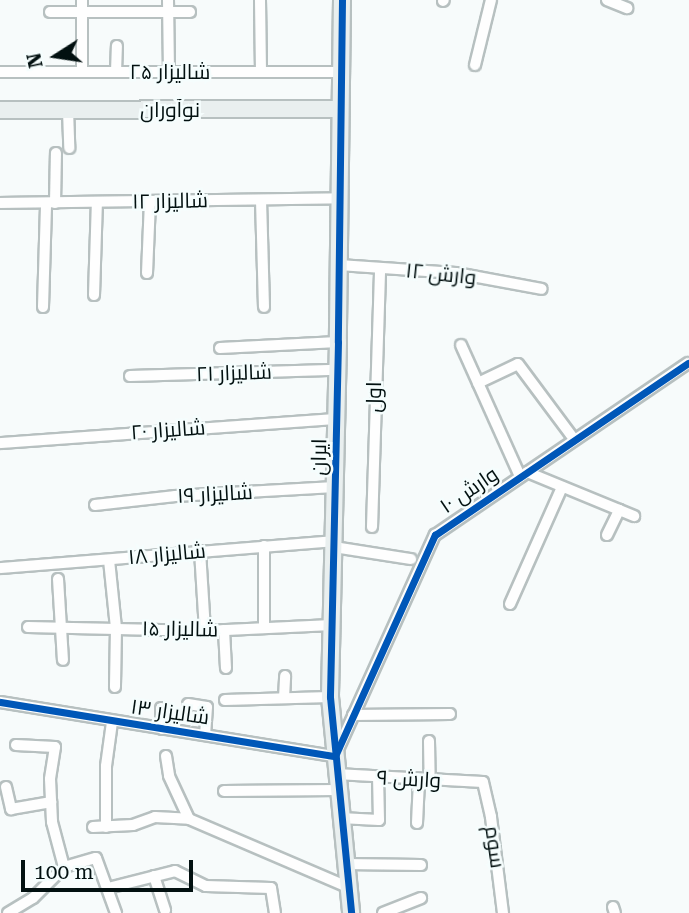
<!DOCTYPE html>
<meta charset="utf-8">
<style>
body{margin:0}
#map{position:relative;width:689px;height:913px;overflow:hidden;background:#f7fbfb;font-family:"Roboto Serif",Cairo,serif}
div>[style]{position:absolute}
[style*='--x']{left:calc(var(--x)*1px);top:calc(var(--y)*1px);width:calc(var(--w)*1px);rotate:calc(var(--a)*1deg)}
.roads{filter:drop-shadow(2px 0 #b7c0c0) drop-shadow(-2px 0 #b7c0c0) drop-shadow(0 2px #b7c0c0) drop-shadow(0 -2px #b7c0c0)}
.street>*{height:10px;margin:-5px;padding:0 5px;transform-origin:5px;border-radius:5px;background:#fefefe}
.secondary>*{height:16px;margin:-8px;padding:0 8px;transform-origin:8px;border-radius:8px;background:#e9efef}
.cycleway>*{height:7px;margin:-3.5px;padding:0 3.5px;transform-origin:3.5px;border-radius:3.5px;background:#0057b8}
span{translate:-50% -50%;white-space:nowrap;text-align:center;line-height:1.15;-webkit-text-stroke:5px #f5fdfd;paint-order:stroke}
.street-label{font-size:21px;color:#021010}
.north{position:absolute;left:21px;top:21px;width:70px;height:70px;-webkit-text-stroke:5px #f5fdfd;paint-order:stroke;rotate:258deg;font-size:19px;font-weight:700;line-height:28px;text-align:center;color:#021010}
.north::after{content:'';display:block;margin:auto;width:24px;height:32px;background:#021010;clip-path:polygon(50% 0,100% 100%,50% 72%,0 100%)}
.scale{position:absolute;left:21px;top:860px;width:172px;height:32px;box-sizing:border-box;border:4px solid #021010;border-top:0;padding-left:9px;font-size:21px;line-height:24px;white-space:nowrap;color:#021010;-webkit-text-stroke:5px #f5fdfd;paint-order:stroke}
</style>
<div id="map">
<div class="roads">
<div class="street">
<div style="--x:82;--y:0;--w:72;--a:90"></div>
<div style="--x:168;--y:0;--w:72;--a:89.2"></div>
<div style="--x:260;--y:0;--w:72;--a:89.2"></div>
<div style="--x:607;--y:0;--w:22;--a:22"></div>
<div style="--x:443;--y:1;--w:1;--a:-45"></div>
<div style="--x:50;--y:12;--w:140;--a:0"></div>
<div style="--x:475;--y:65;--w:67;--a:-76.2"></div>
<div style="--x:0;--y:72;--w:341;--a:0"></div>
<div style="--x:116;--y:72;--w:26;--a:-88"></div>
<div style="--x:68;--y:110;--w:38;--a:88"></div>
<div style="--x:261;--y:200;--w:107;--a:88.4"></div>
<div style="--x:0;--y:203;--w:340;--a:-0.8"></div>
<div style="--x:55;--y:203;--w:50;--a:-88.9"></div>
<div style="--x:339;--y:265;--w:117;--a:3.9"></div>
<div style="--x:456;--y:273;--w:87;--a:10.5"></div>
<div style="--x:147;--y:273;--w:72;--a:-87.6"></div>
<div style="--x:94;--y:295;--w:93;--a:-88.2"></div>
<div style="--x:43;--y:307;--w:104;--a:-88.3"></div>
<div style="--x:461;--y:345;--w:144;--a:65.8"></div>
<div style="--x:220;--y:348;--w:118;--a:-2.9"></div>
<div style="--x:130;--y:376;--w:207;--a:-1.7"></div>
<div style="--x:478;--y:383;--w:44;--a:-25.4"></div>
<div style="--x:518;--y:364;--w:94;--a:53.3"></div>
<div style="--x:0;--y:443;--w:338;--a:-4.1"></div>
<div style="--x:527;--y:472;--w:116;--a:22.4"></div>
<div style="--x:95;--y:505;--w:81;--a:-6.4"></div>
<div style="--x:175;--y:496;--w:160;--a:-3.2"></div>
<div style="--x:372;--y:527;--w:259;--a:-88.2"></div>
<div style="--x:607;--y:535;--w:28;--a:-64"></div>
<div style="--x:334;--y:547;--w:78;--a:8.9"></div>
<div style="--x:200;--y:551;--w:80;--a:86.4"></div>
<div style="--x:109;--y:560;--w:68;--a:84.1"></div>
<div style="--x:116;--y:628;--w:59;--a:91"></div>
<div style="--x:0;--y:568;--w:335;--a:-4.6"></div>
<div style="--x:58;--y:579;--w:81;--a:86.5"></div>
<div style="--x:510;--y:604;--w:128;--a:-66"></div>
<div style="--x:28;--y:627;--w:177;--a:1.3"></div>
<div style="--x:205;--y:631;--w:127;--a:-2.7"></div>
<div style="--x:264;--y:628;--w:82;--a:-90"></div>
<div style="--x:224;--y:630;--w:38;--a:87"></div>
<div style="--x:284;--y:698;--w:22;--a:-87"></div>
<div style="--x:225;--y:700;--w:105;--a:-1.6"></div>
<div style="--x:0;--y:702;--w:339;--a:9.2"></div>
<div style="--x:335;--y:756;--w:243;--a:-65.7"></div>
<div style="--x:435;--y:535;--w:306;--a:-34.2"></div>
<div style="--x:188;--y:704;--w:19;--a:9"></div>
<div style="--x:207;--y:707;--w:28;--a:94"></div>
<div style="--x:161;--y:708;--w:21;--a:87"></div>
<div style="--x:353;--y:715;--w:97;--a:-0.6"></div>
<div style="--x:429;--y:741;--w:39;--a:89"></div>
<div style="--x:16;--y:745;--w:39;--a:3"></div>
<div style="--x:55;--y:747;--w:32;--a:99"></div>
<div style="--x:50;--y:779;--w:43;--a:87.3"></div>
<div style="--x:52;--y:822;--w:47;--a:75.1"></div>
<div style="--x:166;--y:756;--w:20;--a:81"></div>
<div style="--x:169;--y:776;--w:47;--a:65.1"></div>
<div style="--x:336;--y:774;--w:147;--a:3.1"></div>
<div style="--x:483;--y:782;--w:36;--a:77"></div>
<div style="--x:491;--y:817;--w:97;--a:82.9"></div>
<div style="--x:6;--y:787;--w:23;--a:77"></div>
<div style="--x:11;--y:809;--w:41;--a:-9.9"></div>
<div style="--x:224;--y:791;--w:113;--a:-0.5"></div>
<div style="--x:340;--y:818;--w:39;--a:3"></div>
<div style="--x:379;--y:820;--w:43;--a:-91.3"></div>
<div style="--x:417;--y:823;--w:42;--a:-87.3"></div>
<div style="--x:93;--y:827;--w:40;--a:-2.9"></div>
<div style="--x:133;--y:825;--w:23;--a:-20"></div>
<div style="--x:155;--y:817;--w:34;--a:3"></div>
<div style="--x:189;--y:819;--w:173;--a:23.2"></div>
<div style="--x:106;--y:827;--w:61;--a:-90"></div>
<div style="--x:106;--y:766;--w:44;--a:-82.2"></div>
<div style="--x:345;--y:864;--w:76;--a:0.8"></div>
<div style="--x:154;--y:876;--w:36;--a:72"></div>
<div style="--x:108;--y:888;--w:69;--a:-14.2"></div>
<div style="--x:175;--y:871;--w:34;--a:26"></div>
<div style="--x:206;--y:886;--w:65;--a:1.8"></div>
<div style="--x:271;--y:888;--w:25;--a:81"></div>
<div style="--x:613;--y:907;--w:6;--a:72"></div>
<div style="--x:8;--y:913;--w:29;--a:-31"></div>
<div style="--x:33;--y:898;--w:44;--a:-45"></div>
<div style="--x:64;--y:867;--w:33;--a:-16"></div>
<div style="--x:96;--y:858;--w:59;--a:70"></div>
<div style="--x:383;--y:913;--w:41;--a:-21.5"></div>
</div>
<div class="secondary">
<div style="--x:342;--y:0;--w:342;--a:90.7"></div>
<div style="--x:338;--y:342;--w:355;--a:91.3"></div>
<div style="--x:330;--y:697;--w:217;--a:84.4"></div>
<div style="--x:0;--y:110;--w:339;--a:-0.2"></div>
</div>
</div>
<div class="cycleway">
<div style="--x:342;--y:0;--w:342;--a:90.7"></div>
<div style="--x:338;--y:342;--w:355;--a:91.3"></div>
<div style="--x:330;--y:697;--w:217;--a:84.4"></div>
<div style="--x:0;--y:702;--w:339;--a:9.2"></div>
<div style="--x:335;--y:756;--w:243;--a:-65.7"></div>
<div style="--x:435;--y:535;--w:306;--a:-34.2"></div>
</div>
<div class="street-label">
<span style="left:170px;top:72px">شالیزار ۲۵</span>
<span style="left:170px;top:110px">نوآوران</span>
<span style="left:170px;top:201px;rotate:-1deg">شالیزار ۱۲</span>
<span style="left:441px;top:274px;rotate:6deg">وارش ۱۲</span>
<span style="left:234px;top:373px;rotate:-2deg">شالیزار ۲۱</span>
<span style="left:374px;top:397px;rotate:-89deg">اول</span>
<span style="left:168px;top:430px;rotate:-4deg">شالیزار ۲۰</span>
<span style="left:319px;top:457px;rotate:-89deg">ایران</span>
<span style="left:469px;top:490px;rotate:-34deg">وارش ۱۰</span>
<span style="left:215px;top:494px;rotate:-3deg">شالیزار ۱۹</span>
<span style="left:167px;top:554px;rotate:-5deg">شالیزار ۱۸</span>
<span style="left:180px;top:629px;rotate:1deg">شالیزار ۱۵</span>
<span style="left:170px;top:712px;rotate:8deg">شالیزار ۱۳</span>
<span style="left:409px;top:779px;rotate:3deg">وارش ۹</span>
<span style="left:495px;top:847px;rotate:82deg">سوم</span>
</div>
<div class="north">N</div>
<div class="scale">100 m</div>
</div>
